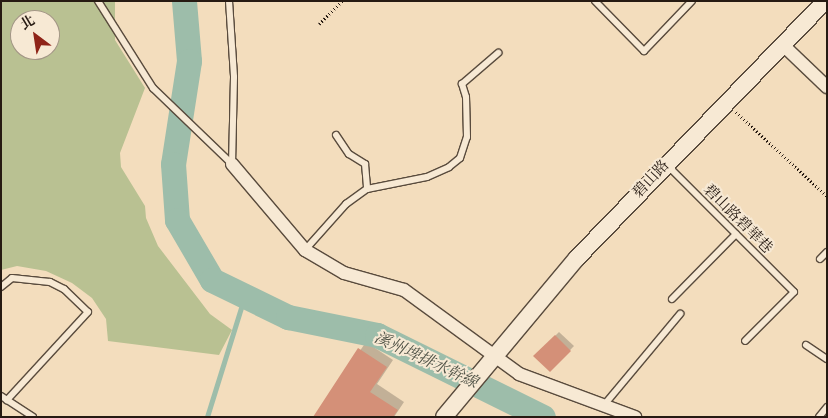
<!DOCTYPE html>
<meta charset="utf-8">
<style>
body{margin:0}
#map{position:relative;width:828px;height:418px;overflow:hidden;background:#f3ddbd;font-family:"Libre Bodoni","Noto Serif TC",serif}
div>[style]{position:absolute}
[style*='--x']{left:calc(var(--x)*1px);top:calc(var(--y)*1px);width:calc(var(--w)*1px);rotate:calc(var(--a)*1deg)}
.green>*{inset:0;background:#b9c192}
.shadow>*{inset:0;background:#0003}
.stream>*{height:4.5px;margin:-2.25px;padding:0 2.25px;transform-origin:2.25px;border-radius:2.25px;background:#9dbdaa}
.river>*{height:25px;margin:-12.5px;padding:0 12.5px;transform-origin:12.5px;border-radius:12.5px;background:#9dbdaa}
.building>*{inset:0;background:#d49078}
.path>*{height:2.5px;margin-top:-1.25px;transform-origin:0;background:repeating-linear-gradient(90deg,#261a12 0 1px,transparent 0 3.5px)}
.roads{filter:drop-shadow(1px 0 #594b3d) drop-shadow(-1px 0 #594b3d) drop-shadow(0 1px #594b3d) drop-shadow(0 -1px #594b3d)}
.service>*{height:6px;margin:-3px;padding:0 3px;transform-origin:3px;border-radius:3px;background:#f7e9d4}
.minor>*{height:12px;margin:-6px;padding:0 6px;transform-origin:6px;border-radius:6px;background:#f7e9d4}
.secondary>*{height:16px;margin:-8px;padding:0 8px;transform-origin:8px;border-radius:8px;background:#f7e9d4}
span{translate:-50% -50%;white-space:nowrap;text-align:center;line-height:1.15;-webkit-text-stroke:4px #f7e9d4;paint-order:stroke}
.street-label{font-size:15px;color:#261a12}
.water-label{font-size:16px;color:#505347;font-style:italic}
.frame{position:absolute;inset:0;border:2px solid #261a12;pointer-events:none}
.north{position:absolute;left:10px;top:10px;width:50px;height:50px;box-sizing:border-box;background:#f7e9d4;border:1px solid #a39686;border-radius:50%;rotate:329deg;font-size:14px;font-weight:700;line-height:20px;text-align:center;color:#261a12}
.north::after{content:'';display:block;margin:auto;width:18px;height:22px;background:#8f2418;clip-path:polygon(50% 0,100% 100%,50% 72%,0 100%)}
</style>
<div id="map">
<div class="green">
<div style="clip-path:polygon(evenodd,1px 1px,115px 1px,115px 40px,145px 88px,120px 153px,121px 167px,145px 206px,146px 218px,158px 246px,210px 314px,232px 330px,219px 355px,108px 341px,106px 319px,92px 298px,72px 283px,46px 271px,17px 266px,1px 270px,1px 1px,20px 20px,50px 20px,50px 50px,20px 50px,20px 20px)"></div>
</div>
<div class="shadow">
<div style="clip-path:polygon(559px 332px,574px 346px,550px 371px,535px 356px)"></div>
<div style="clip-path:polygon(366px 342px,393px 360px,377px 384px,404px 402px,394px 417px,314px 417px)"></div>
</div>
<div class="stream">
<div style="--x:207;--y:417;--w:128;--a:-72.7"></div>
</div>
<div class="river">
<div style="--x:184;--y:1;--w:60;--a:85.2"></div>
<div style="--x:189;--y:61;--w:104;--a:98.8"></div>
<div style="--x:173;--y:164;--w:56;--a:85.9"></div>
<div style="--x:177;--y:220;--w:69;--a:59.7"></div>
<div style="--x:212;--y:280;--w:85;--a:26"></div>
<div style="--x:288;--y:317;--w:91;--a:11.4"></div>
<div style="--x:377;--y:335;--w:185;--a:26.3"></div>
</div>
<div class="building">
<div style="clip-path:polygon(555px 335px,571px 351px,550px 372px,533px 356px)"></div>
<div style="clip-path:polygon(358px 348px,387px 367px,370px 392px,398px 410px,393px 417px,313px 417px)"></div>
</div>
<div class="path">
<div style="--x:319;--y:24;--w:33;--a:-45"></div>
<div style="--x:736;--y:112;--w:124;--a:42.7"></div>
</div>
<div class="roads">
<div class="service">
<div style="--x:98;--y:1;--w:103;--a:57.7"></div>
<div style="--x:153;--y:88;--w:110;--a:43.9"></div>
<div style="--x:229;--y:1;--w:76;--a:86.2"></div>
<div style="--x:234;--y:77;--w:87;--a:91.3"></div>
<div style="--x:595;--y:1;--w:70;--a:45.6"></div>
<div style="--x:644;--y:51;--w:69;--a:-46.2"></div>
<div style="--x:336;--y:135;--w:23;--a:56"></div>
<div style="--x:349;--y:154;--w:19;--a:32"></div>
<div style="--x:365;--y:164;--w:25;--a:85"></div>
<div style="--x:668;--y:166;--w:178;--a:45"></div>
<div style="--x:794;--y:292;--w:69;--a:135"></div>
<div style="--x:305;--y:250;--w:62;--a:-48.3"></div>
<div style="--x:346;--y:204;--w:26;--a:-36"></div>
<div style="--x:367;--y:189;--w:61;--a:-11.3"></div>
<div style="--x:427;--y:177;--w:24;--a:-24"></div>
<div style="--x:449;--y:167;--w:14;--a:-39"></div>
<div style="--x:460;--y:158;--w:22;--a:-72"></div>
<div style="--x:467;--y:137;--w:40;--a:-91.4"></div>
<div style="--x:466;--y:97;--w:14;--a:-107"></div>
<div style="--x:462;--y:84;--w:48;--a:-40.7"></div>
<div style="--x:820;--y:259;--w:10;--a:-45"></div>
<div style="--x:1;--y:287;--w:14;--a:-39"></div>
<div style="--x:12;--y:278;--w:38;--a:6"></div>
<div style="--x:50;--y:282;--w:16;--a:27"></div>
<div style="--x:64;--y:289;--w:33;--a:44"></div>
<div style="--x:88;--y:312;--w:120;--a:132.6"></div>
<div style="--x:672;--y:299;--w:91;--a:-45.4"></div>
<div style="--x:806;--y:345;--w:25;--a:34"></div>
<div style="--x:1;--y:396;--w:38;--a:33"></div>
<div style="--x:604;--y:405;--w:119;--a:-50.1"></div>
<div style="--x:819;--y:417;--w:13;--a:-51"></div>
</div>
<div class="minor">
<div style="--x:783;--y:45;--w:61;--a:43.7"></div>
<div style="--x:232;--y:164;--w:113;--a:49.7"></div>
<div style="--x:305;--y:250;--w:45;--a:30.5"></div>
<div style="--x:344;--y:273;--w:62;--a:15.8"></div>
<div style="--x:404;--y:290;--w:142;--a:36.1"></div>
<div style="--x:519;--y:374;--w:124;--a:20.3"></div>
</div>
<div class="secondary">
<div style="--x:444;--y:417;--w:207;--a:-50.1"></div>
<div style="--x:577;--y:258;--w:357;--a:-46"></div>
</div>
</div>
<div class="street-label">
<span style="left:651px;top:179px;rotate:-47deg">碧山路</span>
<span style="left:738px;top:219px;rotate:45deg">碧山路碧華巷</span>
</div>
<div class="water-label">
<span style="left:426px;top:360px;rotate:25deg">溪州埤排水幹線</span>
</div>
<div class="frame"></div>
<div class="north">北</div>
</div>
